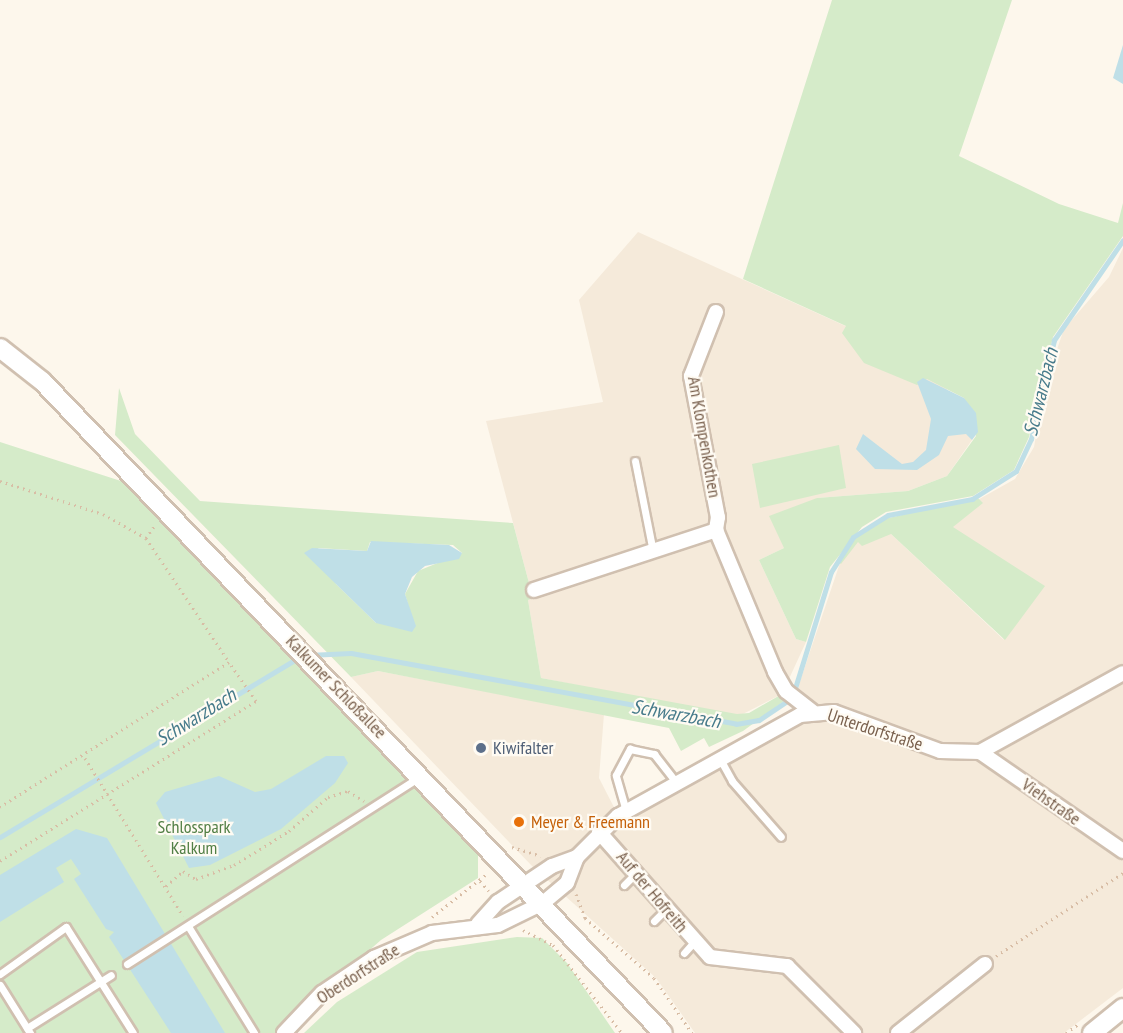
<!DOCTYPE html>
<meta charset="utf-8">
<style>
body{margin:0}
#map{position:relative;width:1123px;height:1033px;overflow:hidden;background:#fdf7ec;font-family:"PT Sans Narrow",sans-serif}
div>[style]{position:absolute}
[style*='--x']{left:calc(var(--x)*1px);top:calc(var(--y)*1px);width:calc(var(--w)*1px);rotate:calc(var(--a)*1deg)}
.residential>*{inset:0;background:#f5eada}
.green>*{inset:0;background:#d5ebc9}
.water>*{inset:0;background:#bfdfe7}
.stream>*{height:5px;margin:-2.5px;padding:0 2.5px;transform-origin:2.5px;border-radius:2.5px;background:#bfdfe7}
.path>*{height:3px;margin-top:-1.5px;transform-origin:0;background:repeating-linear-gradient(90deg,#d8bda5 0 1.5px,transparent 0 6px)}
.roads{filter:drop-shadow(2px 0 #d0c0b0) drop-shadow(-2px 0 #d0c0b0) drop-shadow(0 2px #d0c0b0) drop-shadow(0 -2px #d0c0b0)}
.lane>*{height:7px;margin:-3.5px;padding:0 3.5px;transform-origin:3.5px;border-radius:3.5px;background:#fff}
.street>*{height:14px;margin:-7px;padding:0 7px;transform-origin:7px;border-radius:7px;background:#fff}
.secondary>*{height:18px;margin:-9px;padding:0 9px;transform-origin:9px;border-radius:9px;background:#fff}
.dots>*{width:16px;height:16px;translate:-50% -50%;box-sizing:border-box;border:3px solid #fffbf3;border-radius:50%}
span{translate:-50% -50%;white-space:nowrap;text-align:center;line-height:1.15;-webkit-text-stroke:4.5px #fffbf3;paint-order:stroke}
.street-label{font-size:18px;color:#79604d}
.service-label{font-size:18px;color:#4e5e75}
.left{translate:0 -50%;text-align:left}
.food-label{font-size:18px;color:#c56008}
.park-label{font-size:18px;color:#527f45}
.water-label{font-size:20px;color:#477b8b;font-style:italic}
</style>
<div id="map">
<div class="residential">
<div style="clip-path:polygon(638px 232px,936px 367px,972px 440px,947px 476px,908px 491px,817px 498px,784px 548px,759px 560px,796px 639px,806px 642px,782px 694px,737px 717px,541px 678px,528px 600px,533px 598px,486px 421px,603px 402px,579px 300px)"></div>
<div style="clip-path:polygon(1123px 248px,1123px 988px,1064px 1033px,695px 1033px,656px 978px,532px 866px,351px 677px,378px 671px,604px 714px,599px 778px,620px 819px,801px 718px,796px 693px,840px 563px,856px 539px,884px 519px,891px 534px,1004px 640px,942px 520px,1015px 479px,1034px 447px,1045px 384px,1064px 329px,1109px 277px)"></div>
</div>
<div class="green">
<div style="clip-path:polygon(832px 0,1012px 0,959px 156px,1059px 204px,1118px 223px,1123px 203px,1123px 236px,1053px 337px,1029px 437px,1014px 470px,973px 496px,886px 512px,862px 527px,830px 567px,806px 642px,796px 639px,759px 560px,784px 548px,769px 516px,817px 498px,908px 491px,947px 476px,976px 436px,964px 398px,927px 379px,917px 385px,864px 363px,842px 333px,846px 326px,743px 279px)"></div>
<div style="clip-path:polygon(evenodd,119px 388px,135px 434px,200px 501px,513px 523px,533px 598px,528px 600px,541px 678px,737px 714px,749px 713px,782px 694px,787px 699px,743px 731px,709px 747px,704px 738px,681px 751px,669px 728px,378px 671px,351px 677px,115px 435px,119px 388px,370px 542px,453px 545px,462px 553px,418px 571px,405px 594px,410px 611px,376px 623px,336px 584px,318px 548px,367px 551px,370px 542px)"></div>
<div style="clip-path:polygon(0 442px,124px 482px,478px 855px,478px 878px,381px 940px,275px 1033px,0 1033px)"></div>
<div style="clip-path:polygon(839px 445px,846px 488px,760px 508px,752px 464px)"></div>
<div style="clip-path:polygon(978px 498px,983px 503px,953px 527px,1045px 586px,1005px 640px,891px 534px,862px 546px,858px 542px,841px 564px,838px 561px,854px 537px,884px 519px)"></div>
<div style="clip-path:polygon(517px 937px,542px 938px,567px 963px,615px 1033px,304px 1033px,337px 1002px,417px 952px)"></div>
</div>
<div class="water">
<div style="clip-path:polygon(1123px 45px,1123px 84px,1113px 78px)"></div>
<div style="clip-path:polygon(923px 378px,964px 398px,976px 413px,978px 432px,972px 440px,966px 434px,948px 436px,939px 455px,917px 470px,875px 469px,856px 449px,863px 434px,902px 464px,913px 462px,926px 450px,931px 419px,917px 382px)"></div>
<div style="clip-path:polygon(371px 541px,449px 545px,462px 553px,459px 559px,425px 566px,412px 577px,405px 594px,416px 626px,412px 632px,376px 623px,304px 553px,312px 548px,367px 551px)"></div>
<div style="clip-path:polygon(326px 756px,344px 756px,348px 763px,335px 783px,281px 829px,210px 865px,189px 868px,156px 803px,165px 792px,219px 776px,255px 792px,271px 789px)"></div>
<div style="clip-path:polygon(76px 829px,107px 838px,225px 1033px,171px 1033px,109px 937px,114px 932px,106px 929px,74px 879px,81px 874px,71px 859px,56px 868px,64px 882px,0 922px,0 875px)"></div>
</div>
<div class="stream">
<div style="--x:308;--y:655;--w:43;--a:-2.7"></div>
<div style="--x:351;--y:653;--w:391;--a:10.4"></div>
<div style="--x:736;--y:724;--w:23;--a:-10"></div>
<div style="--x:759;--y:720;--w:34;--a:-34"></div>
<div style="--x:787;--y:701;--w:15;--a:-58"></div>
<div style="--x:795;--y:688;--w:121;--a:-72.8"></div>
<div style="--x:831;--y:572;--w:41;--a:-57.8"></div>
<div style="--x:853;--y:537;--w:41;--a:-32.2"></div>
<div style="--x:888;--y:515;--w:86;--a:-10.8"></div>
<div style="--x:972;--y:499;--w:52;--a:-32.5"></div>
<div style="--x:1016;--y:471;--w:35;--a:-65"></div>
<div style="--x:1031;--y:439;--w:102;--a:-76.9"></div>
<div style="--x:1054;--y:340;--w:121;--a:-55.4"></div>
<div style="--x:0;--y:837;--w:349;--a:-31"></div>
</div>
<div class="path">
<div style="--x:0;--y:481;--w:108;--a:17.8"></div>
<div style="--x:103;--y:514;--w:49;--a:29.2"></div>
<div style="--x:146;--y:538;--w:149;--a:56.2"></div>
<div style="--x:229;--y:662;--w:271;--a:147.7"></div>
<div style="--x:146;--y:538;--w:16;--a:-55"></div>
<div style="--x:85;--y:758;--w:186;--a:58.2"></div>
<div style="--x:512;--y:847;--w:30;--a:17"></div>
<div style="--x:0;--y:861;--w:302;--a:-32"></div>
<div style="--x:256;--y:701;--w:47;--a:-124.7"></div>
<div style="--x:480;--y:881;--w:13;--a:48"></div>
<div style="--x:166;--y:886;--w:23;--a:-41"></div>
<div style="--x:183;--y:871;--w:15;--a:32"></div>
<div style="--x:196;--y:879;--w:40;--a:-20.2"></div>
<div style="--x:234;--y:865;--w:65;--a:-31.7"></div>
<div style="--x:289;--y:831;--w:52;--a:-41.1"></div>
<div style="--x:328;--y:797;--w:21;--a:-17"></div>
<div style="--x:348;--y:791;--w:19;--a:32"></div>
<div style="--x:576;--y:894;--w:26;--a:69"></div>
<div style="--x:585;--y:918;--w:91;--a:41"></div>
<div style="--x:654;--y:978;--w:67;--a:55.4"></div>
<div style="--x:432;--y:917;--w:71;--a:-38.2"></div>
<div style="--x:523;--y:930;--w:34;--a:27"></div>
<div style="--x:553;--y:945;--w:112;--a:51.9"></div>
<div style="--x:996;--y:956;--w:152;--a:-33.2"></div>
<div style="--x:1066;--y:1033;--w:14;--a:-36"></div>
</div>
<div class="roads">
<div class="lane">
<div style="--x:635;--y:461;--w:93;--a:78.8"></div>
<div style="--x:720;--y:759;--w:25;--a:61"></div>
<div style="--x:732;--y:781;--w:74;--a:48.8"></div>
<div style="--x:626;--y:811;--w:37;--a:-106"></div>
<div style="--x:616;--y:775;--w:30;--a:-62"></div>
<div style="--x:630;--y:749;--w:25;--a:12"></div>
<div style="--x:654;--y:754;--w:37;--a:52"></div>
<div style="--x:624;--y:885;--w:18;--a:-45"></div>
<div style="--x:654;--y:921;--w:14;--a:-45"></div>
<div style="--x:188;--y:926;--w:126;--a:58.3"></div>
<div style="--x:684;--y:953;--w:15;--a:-48"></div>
<div style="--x:127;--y:964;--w:347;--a:-32.6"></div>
<div style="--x:0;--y:974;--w:81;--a:-35.5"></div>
<div style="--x:66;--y:927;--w:125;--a:57.7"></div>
<div style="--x:0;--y:985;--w:57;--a:58"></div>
<div style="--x:27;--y:1028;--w:99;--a:-32.2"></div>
</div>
<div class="street">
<div style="--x:716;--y:312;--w:69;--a:111.3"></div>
<div style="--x:691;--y:376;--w:144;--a:79.2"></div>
<div style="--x:718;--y:517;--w:13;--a:99"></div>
<div style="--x:716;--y:530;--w:154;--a:67.4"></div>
<div style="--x:775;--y:672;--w:22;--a:60"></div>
<div style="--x:786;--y:691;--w:33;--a:38"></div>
<div style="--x:534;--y:590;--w:192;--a:-18.2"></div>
<div style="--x:980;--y:752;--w:174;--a:34.7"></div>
<div style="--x:599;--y:832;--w:167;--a:48.4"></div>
<div style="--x:710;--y:957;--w:78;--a:6.7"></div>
<div style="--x:787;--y:966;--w:95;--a:45"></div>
<div style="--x:478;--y:924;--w:30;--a:-48"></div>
<div style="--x:498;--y:902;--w:65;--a:-33.7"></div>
<div style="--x:552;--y:866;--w:27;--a:-20"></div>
<div style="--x:284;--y:1033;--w:55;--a:-46.5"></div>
<div style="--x:322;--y:993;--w:63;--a:-33.9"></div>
<div style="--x:374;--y:958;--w:63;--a:-23.3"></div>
<div style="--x:432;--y:933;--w:66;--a:-6.9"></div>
<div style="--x:498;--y:925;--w:50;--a:-26.1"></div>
<div style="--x:543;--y:903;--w:31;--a:-40"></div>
<div style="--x:567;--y:883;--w:28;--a:-69"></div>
<div style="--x:577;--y:857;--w:58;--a:-45"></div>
<div style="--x:618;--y:816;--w:208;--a:-29"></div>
<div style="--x:800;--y:715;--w:34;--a:-5"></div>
<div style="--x:834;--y:712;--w:113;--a:20.2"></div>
<div style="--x:940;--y:751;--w:40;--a:1.4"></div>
<div style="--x:980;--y:752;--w:163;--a:-28.9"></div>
<div style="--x:898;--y:1033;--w:111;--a:-38.4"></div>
</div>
<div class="secondary">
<div style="--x:0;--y:348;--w:53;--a:38.2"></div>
<div style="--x:42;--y:381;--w:900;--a:46.39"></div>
<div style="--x:1092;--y:1033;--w:40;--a:-39"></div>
</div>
</div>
<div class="dots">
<div style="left:481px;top:748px;background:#5c6f8a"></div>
<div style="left:519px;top:822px;background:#e8710a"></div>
</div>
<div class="street-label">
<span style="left:704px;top:437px;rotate:80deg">Am Klompenkothen</span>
<span style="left:336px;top:687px;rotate:46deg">Kalkumer Schloßallee</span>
<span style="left:875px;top:730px;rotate:18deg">Unterdorfstraße</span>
<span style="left:1051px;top:802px;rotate:35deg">Viehstraße</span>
<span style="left:652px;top:892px;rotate:50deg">Auf der Hofreith</span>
<span style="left:358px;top:974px;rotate:-33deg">Oberdorfstraße</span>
</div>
<div class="service-label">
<span class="left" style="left:493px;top:748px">Kiwifalter</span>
</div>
<div class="food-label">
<span class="left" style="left:531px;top:822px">Meyer &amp; Freemann</span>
</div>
<div class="park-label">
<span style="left:194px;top:838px">Schlosspark<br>Kalkum</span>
</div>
<div class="water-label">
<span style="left:1041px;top:392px;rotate:-76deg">Schwarzbach</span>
<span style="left:676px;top:714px;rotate:10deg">Schwarzbach</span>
<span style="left:196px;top:717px;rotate:-32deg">Schwarzbach</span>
</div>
</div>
